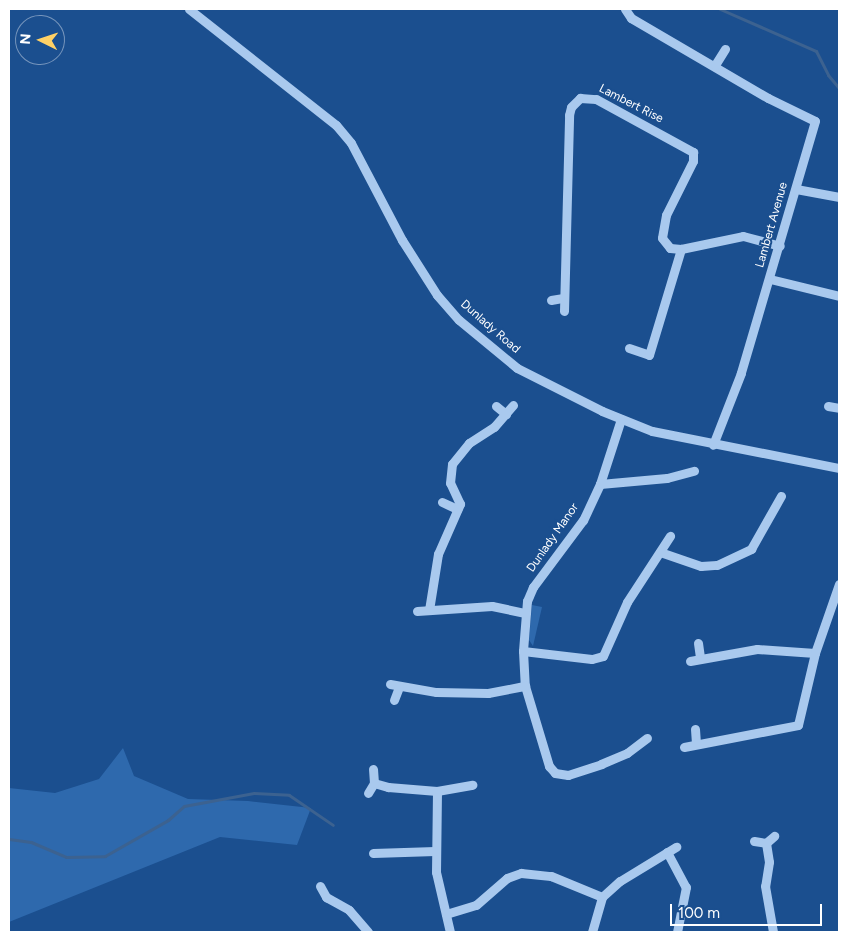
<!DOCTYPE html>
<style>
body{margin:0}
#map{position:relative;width:848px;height:941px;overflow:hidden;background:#1b4f8f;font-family:Figtree,sans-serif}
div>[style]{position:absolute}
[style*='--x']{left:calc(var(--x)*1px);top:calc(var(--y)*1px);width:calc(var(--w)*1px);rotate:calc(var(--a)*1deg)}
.green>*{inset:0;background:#2e69ad}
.stream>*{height:3px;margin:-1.5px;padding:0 1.5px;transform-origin:1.5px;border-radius:1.5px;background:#3c6290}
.minor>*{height:9px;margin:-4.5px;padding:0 4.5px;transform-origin:4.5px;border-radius:4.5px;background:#a9c9ee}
span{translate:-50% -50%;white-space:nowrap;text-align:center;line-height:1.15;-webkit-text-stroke:4px #1b4f8f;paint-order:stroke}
.street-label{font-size:12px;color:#fff}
.frame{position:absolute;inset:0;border:10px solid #fff;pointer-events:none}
.north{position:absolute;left:15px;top:15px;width:50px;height:50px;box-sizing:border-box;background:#1b4f8f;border:1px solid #7695bc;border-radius:50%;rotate:274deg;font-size:14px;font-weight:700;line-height:20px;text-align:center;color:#fff}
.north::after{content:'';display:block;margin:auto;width:18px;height:22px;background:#ffd166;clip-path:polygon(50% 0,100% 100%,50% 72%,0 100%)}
.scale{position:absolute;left:670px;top:904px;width:152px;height:22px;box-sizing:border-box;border:2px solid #fff;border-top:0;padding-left:6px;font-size:15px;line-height:18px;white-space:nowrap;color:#fff;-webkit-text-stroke:4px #1b4f8f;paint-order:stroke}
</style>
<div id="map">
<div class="green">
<div style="clip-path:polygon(532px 605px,542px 607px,533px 646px,529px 640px)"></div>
<div style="clip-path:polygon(123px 748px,134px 776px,188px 799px,248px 801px,311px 808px,297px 845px,220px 837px,9px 922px,9px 788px,55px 793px,99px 779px)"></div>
</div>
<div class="stream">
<div style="--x:720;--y:9;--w:105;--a:23.6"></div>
<div style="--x:816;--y:51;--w:27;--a:63"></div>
<div style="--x:828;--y:75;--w:17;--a:50"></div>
<div style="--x:9;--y:839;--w:22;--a:8"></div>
<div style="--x:31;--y:842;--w:38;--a:23"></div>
<div style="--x:66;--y:857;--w:39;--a:-1"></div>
<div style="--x:105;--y:856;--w:73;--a:-29.7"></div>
<div style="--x:168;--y:820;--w:21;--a:-41"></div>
<div style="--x:184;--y:806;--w:71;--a:-10.5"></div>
<div style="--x:254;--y:793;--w:35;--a:3"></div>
<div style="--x:289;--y:795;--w:53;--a:34.3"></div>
</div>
<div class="minor">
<div style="--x:189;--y:9;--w:187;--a:38.3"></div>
<div style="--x:336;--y:125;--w:23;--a:50"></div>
<div style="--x:351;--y:143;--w:110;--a:62.3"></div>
<div style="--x:402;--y:240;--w:65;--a:57.5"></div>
<div style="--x:437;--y:295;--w:33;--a:49"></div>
<div style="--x:459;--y:320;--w:75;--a:39.6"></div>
<div style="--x:517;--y:368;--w:95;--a:26.8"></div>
<div style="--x:602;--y:411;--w:54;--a:21.8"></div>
<div style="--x:652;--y:431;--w:191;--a:11.2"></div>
<div style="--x:625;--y:9;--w:11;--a:56"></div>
<div style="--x:631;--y:18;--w:159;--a:30.3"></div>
<div style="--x:768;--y:98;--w:52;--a:26.1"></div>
<div style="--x:815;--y:121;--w:263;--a:106.4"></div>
<div style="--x:741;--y:373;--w:77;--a:111.3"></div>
<div style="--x:715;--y:65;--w:19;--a:-58"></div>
<div style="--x:796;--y:189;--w:44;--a:10.5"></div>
<div style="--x:770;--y:279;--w:71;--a:13.8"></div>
<div style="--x:551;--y:300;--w:11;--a:-10"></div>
<div style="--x:564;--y:311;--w:196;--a:-88.5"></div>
<div style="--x:569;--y:115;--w:8;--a:-76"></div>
<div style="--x:571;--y:107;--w:13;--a:-45"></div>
<div style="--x:580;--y:98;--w:16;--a:4"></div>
<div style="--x:596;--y:99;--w:111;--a:28.7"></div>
<div style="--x:693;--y:152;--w:9;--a:90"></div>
<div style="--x:693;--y:161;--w:60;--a:116.6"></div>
<div style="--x:666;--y:215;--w:23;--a:100"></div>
<div style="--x:662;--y:238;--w:13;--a:51"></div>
<div style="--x:670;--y:248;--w:11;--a:5"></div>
<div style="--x:681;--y:249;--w:63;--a:-11.8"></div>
<div style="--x:743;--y:236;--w:38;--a:15"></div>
<div style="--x:629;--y:348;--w:21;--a:19"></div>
<div style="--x:649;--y:355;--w:111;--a:-73.2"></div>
<div style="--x:496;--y:406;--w:13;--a:39"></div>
<div style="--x:828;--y:406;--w:11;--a:10"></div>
<div style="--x:621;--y:419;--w:68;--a:107.9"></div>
<div style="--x:600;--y:484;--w:40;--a:115"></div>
<div style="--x:583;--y:520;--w:84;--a:126.7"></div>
<div style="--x:533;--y:587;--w:15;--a:113"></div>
<div style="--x:527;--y:601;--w:50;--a:94.6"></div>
<div style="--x:523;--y:651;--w:35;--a:87"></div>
<div style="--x:525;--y:686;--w:84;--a:73.3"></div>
<div style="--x:549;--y:766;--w:9;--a:49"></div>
<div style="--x:555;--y:773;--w:13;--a:9"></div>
<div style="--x:568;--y:775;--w:35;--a:-18"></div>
<div style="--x:601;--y:764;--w:28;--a:-23"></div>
<div style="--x:627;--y:753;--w:25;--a:-37"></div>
<div style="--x:600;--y:484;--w:67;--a:-5.1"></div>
<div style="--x:667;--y:478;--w:28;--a:-15"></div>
<div style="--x:442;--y:502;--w:17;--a:25"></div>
<div style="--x:660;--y:552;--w:43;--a:18.9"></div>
<div style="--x:701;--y:566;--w:16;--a:-4"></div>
<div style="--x:717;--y:565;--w:38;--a:-25"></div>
<div style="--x:751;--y:549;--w:61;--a:-60.5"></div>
<div style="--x:429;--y:610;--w:57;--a:-80.9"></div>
<div style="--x:438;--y:554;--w:55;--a:-66.3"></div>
<div style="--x:460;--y:504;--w:23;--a:-115"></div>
<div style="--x:450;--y:483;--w:19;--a:-84"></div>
<div style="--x:452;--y:464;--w:27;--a:-51"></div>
<div style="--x:469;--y:443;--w:30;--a:-33"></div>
<div style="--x:494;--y:427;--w:29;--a:-49"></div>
<div style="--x:417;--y:611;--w:75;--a:-3.8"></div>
<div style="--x:492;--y:606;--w:34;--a:12"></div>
<div style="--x:698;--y:643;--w:15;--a:82"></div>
<div style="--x:523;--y:651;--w:69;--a:6.6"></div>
<div style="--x:592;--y:659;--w:11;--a:-15"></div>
<div style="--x:603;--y:656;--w:59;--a:-66"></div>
<div style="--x:627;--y:602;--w:79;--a:-56.9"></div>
<div style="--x:690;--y:661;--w:68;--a:-10.2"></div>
<div style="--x:757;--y:649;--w:58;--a:3.9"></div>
<div style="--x:390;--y:684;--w:47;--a:9.9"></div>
<div style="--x:436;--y:692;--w:52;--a:1.1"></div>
<div style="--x:488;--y:693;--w:38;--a:-11"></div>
<div style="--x:394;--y:700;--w:14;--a:-69"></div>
<div style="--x:695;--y:729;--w:14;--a:86"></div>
<div style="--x:684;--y:747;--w:116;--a:-10.9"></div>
<div style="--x:798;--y:725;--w:74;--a:-76.7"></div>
<div style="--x:815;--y:653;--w:73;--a:-70.8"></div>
<div style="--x:374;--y:783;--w:15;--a:16"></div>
<div style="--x:388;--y:787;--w:49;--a:4.7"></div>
<div style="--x:437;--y:791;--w:36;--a:-10"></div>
<div style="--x:437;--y:791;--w:81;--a:90.7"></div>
<div style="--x:436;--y:872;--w:62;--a:76.9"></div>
<div style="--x:368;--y:793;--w:12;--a:-59"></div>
<div style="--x:374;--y:783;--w:14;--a:-94"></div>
<div style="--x:754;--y:841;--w:12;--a:9"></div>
<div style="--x:766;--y:843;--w:11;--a:-41"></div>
<div style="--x:766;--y:843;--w:19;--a:81"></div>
<div style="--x:769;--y:862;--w:24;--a:99"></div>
<div style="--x:765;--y:886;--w:47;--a:80.1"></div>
<div style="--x:667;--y:852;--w:40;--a:62"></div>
<div style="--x:686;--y:887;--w:46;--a:101.3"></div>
<div style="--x:373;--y:853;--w:62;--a:-1.8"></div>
<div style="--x:320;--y:886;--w:13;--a:61"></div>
<div style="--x:326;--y:897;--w:26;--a:29"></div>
<div style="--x:349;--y:910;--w:29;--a:49"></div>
<div style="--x:446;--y:914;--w:31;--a:-17"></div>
<div style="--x:476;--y:905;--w:41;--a:-41.1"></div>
<div style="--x:507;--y:878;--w:15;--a:-20"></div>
<div style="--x:521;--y:873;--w:30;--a:6"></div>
<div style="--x:551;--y:876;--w:55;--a:22.4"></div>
<div style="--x:592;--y:932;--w:36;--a:-74"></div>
<div style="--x:602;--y:897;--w:24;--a:-42"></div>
<div style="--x:620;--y:881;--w:66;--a:-31.3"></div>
</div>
<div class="street-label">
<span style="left:631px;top:104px;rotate:27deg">Lambert Rise</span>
<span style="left:772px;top:225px;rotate:-74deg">Lambert Avenue</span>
<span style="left:490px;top:327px;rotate:41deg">Dunlady Road</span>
<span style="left:553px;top:538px;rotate:-55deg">Dunlady Manor</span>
</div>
<div class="frame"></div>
<div class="north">N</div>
<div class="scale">100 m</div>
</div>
